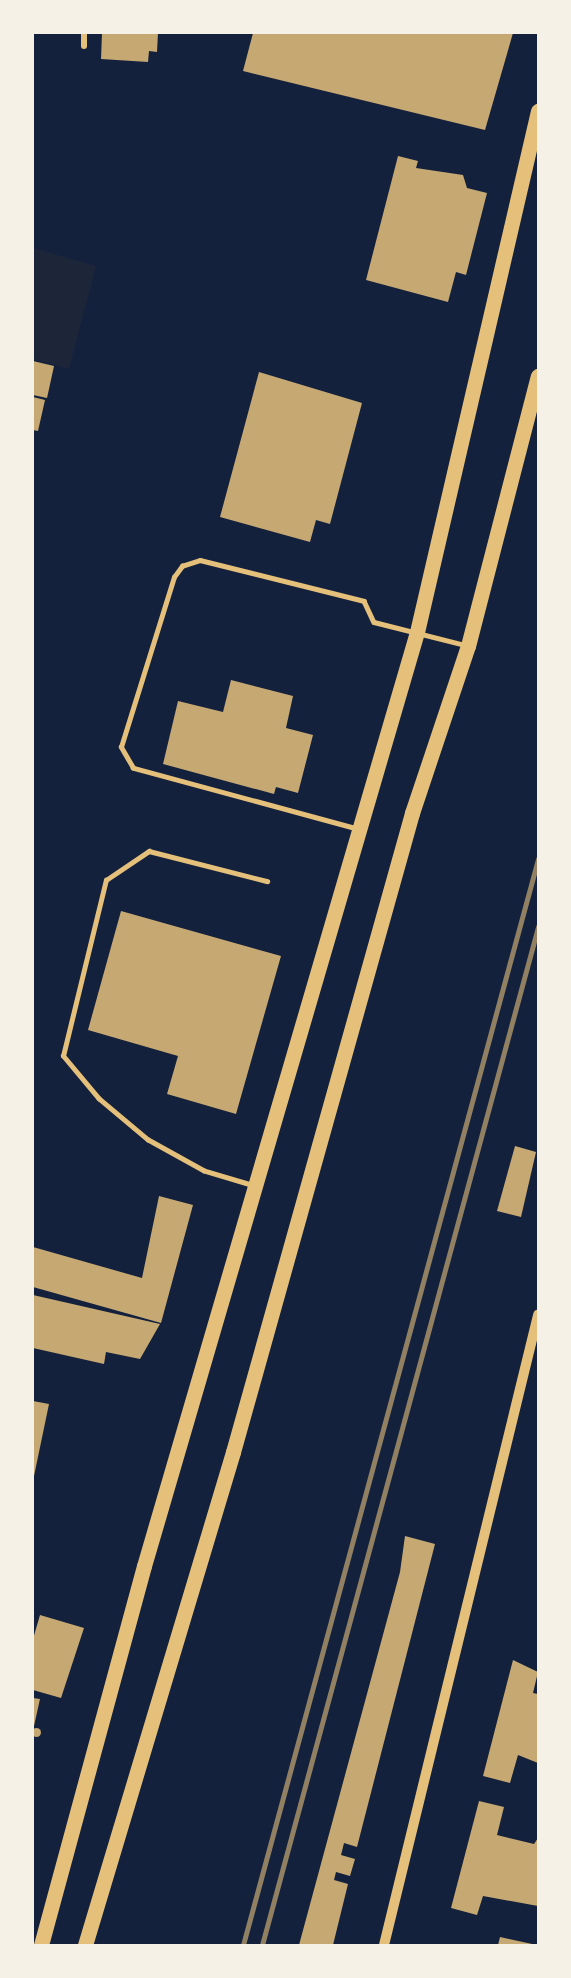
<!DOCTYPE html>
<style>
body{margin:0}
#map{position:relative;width:571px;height:1978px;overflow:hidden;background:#14213d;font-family:Mulish,sans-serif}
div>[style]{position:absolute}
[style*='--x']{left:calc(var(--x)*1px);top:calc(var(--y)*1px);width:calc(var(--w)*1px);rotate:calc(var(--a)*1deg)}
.green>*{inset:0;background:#1d2539}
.building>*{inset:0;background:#c6a872}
.round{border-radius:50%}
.service>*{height:4.5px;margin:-2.25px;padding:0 2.25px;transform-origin:2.25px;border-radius:2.25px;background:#e5c07b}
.minor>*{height:6px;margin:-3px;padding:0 3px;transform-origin:3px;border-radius:3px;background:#e5c07b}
.tertiary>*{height:10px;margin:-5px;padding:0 5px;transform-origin:5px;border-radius:5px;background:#e5c07b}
.primary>*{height:15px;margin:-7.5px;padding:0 7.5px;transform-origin:7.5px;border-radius:7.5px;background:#e5c07b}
.rail>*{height:4.5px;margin:-2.25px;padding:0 2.25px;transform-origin:2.25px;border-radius:2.25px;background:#918062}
span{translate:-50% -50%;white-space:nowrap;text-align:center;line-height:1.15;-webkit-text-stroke:5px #f6f1e7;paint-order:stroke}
.frame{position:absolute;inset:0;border:34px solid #f6f1e7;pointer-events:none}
</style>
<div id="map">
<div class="green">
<div style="clip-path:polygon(33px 248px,96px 266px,69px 369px,33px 359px)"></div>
</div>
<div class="building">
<div style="clip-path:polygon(102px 33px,158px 33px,157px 52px,149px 51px,148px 62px,101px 59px)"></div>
<div style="clip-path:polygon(253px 33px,513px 33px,485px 130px,243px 71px)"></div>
<div style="clip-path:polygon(398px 156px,418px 161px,416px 168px,463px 175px,467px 188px,487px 193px,466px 275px,456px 272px,448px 302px,366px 280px)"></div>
<div style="clip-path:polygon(33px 361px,54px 366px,47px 398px,33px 395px)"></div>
<div style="clip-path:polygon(259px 372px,362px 403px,330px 524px,316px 520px,310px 542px,220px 517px)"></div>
<div style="clip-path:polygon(33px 397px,45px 400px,38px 431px,33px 430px)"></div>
<div style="clip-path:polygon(231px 680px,293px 696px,286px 728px,313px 735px,298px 793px,276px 787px,274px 794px,163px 764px,178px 701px,223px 712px)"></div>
<div style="clip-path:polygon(121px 911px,281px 956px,236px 1114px,167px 1094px,178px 1056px,88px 1030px)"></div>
<div style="clip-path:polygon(515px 1146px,536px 1152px,521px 1217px,497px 1211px)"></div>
<div style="clip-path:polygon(159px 1196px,193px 1205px,161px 1323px,33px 1287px,33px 1247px,142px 1278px)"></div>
<div style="clip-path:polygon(33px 1295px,160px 1324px,140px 1359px,106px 1352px,104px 1364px,33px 1348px)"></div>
<div style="clip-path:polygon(33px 1401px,49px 1404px,34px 1476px,33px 1476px)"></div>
<div style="clip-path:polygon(405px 1536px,435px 1544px,357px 1847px,344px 1843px,341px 1855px,355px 1859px,350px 1876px,336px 1872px,334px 1880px,348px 1884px,333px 1945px,299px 1945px,400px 1572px)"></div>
<div style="clip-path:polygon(40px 1615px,84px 1628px,61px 1698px,33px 1690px,33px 1639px)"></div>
<div style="clip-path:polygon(513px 1660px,538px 1672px,533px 1693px,538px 1694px,538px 1763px,518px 1755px,510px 1783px,483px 1776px)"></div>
<div style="clip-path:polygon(33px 1698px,40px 1699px,34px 1726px,33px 1726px)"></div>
<div class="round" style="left:31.5px;top:1727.5px;width:9px;height:9px"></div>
<div style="clip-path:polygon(479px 1801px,504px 1807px,497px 1835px,534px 1844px,538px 1838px,538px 1906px,483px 1896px,477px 1915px,451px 1908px)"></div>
<div style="clip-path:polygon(500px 1937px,532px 1944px,532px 1945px,498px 1945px)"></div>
</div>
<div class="service">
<div style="--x:357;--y:829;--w:232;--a:-164.8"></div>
<div style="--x:133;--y:768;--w:24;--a:-120"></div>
<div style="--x:121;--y:747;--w:178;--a:-72.7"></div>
<div style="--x:174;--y:577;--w:14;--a:-54"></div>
<div style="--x:182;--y:566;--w:19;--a:-18"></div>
<div style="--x:200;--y:560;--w:169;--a:14"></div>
<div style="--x:364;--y:601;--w:23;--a:65"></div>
<div style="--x:374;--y:622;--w:94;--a:14.2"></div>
<div style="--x:251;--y:1185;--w:49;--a:-163.4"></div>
<div style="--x:204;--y:1171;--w:64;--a:-151"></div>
<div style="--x:148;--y:1140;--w:64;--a:-140.1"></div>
<div style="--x:99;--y:1099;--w:56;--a:-129.9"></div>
<div style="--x:63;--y:1056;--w:181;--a:-76.3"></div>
<div style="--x:106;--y:880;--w:52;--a:-34"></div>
<div style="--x:149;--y:851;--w:122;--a:14.3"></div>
</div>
<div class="minor">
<div style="--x:84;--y:33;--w:13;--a:90"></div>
</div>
<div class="tertiary">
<div style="--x:384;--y:1945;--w:649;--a:-76.26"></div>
</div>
<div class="primary">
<div style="--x:41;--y:1945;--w:393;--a:-74.8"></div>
<div style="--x:144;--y:1566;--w:973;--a:-73.71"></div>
<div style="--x:417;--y:632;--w:535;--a:-76.93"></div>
<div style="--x:85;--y:1945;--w:515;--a:-73.29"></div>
<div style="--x:233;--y:1452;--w:664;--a:-74.35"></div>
<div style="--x:412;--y:813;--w:176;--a:-71.5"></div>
<div style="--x:468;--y:646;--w:279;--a:-75.5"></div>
</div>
<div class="rail">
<div style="--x:243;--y:1945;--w:1125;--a:-74.8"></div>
<div style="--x:262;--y:1945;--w:1055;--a:-74.83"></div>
</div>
<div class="frame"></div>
</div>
